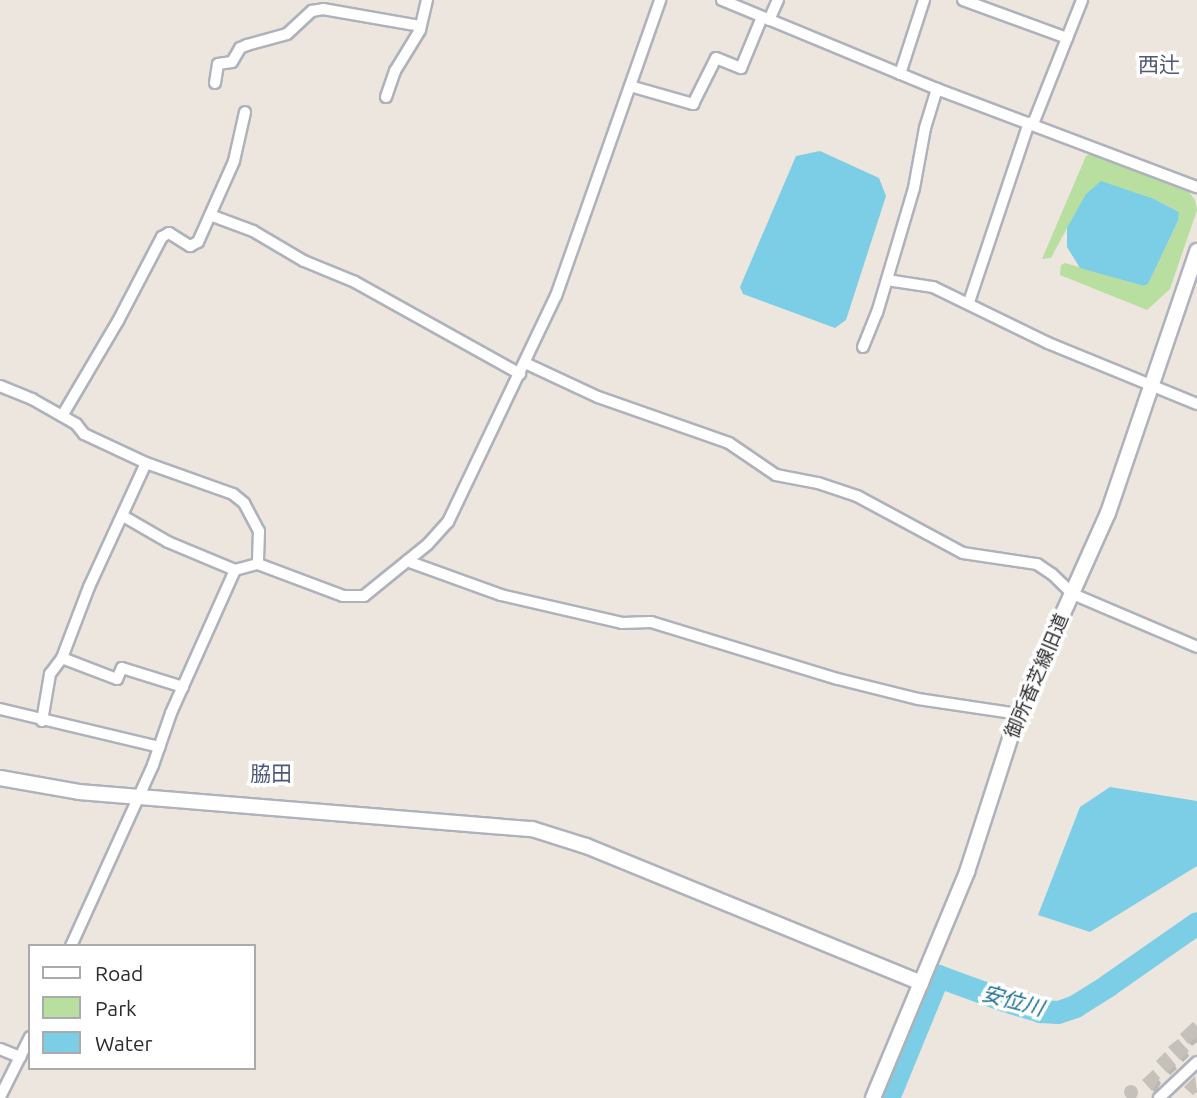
<!DOCTYPE html>
<meta charset="utf-8">
<style>
body{margin:0}
#map{position:relative;width:1197px;height:1098px;overflow:hidden;background:#ece6df;font-family:Ubuntu,"Noto Sans JP",sans-serif}
div>[style]{position:absolute}
[style*='--x']{left:calc(var(--x)*1px);top:calc(var(--y)*1px);width:calc(var(--w)*1px);rotate:calc(var(--a)*1deg)}
.green>*{inset:0;background:#b8dea0}
.water>*{inset:0;background:#7bcee5}
.shadow>*{inset:0;background:#0003}
.river>*{height:23px;margin:-11.5px;padding:0 11.5px;transform-origin:11.5px;border-radius:11.5px;background:#7bcee5}
.building>*{inset:0;background:#c5c1ba}
.round{border-radius:50%}
.roads{filter:drop-shadow(2px 0 #afb2bb) drop-shadow(-2px 0 #afb2bb) drop-shadow(0 2px #afb2bb) drop-shadow(0 -2px #afb2bb)}
.minor>*{height:10px;margin:-5px;padding:0 5px;transform-origin:5px;border-radius:5px;background:#fff}
.tertiary>*{height:14px;margin:-7px;padding:0 7px;transform-origin:7px;border-radius:7px;background:#fff}
span{translate:-50% -50%;white-space:nowrap;text-align:center;line-height:1.15;-webkit-text-stroke:7px #fff;paint-order:stroke}
.street-label{font-size:19px;color:#2c2c2c}
.neighbourhood-label{font-size:21px;color:#4f5879}
.water-label{font-size:21px;color:#186e93;font-style:italic}
.legend{position:absolute;left:28px;top:944px;width:228px;height:126px;box-sizing:border-box;background:#fff;border:2px solid #ababab;margin:0;padding:9px 12px;list-style:none;font-size:21px;color:#2c2c2c}
.legend li{display:flex;align-items:center;gap:14px;height:35px}
.legend b{width:35px;border:2px solid #ababab}
</style>
<div id="map">
<div class="green">
<div style="clip-path:polygon(1090px 154px,1189px 192px,1195px 200px,1197px 210px,1170px 289px,1147px 310px,1060px 275px,1061px 265px,1065px 263px,1144px 286px,1148px 284px,1178px 221px,1179px 212px,1154px 199px,1067px 228px,1051px 258px,1042px 259px,1086px 156px)"></div>
</div>
<div class="water">
<div style="clip-path:polygon(820px 151px,879px 178px,886px 196px,846px 320px,835px 328px,743px 294px,740px 287px,796px 156px)"></div>
<div style="clip-path:polygon(1101px 181px,1154px 199px,1179px 212px,1178px 221px,1148px 284px,1144px 286px,1080px 268px,1067px 247px,1067px 228px,1086px 194px)"></div>
<div style="clip-path:polygon(1110px 787px,1197px 801px,1197px 866px,1090px 932px,1038px 915px,1080px 807px)"></div>
</div>
<div class="shadow">
<div style="clip-path:polygon(1197px 1028px,1197px 1042px,1192px 1046px,1184px 1038px)"></div>
<div style="clip-path:polygon(1172px 1051px,1187px 1052px,1189px 1056px,1183px 1062px)"></div>
<div style="clip-path:polygon(1160px 1064px,1175px 1066px,1177px 1069px,1170px 1075px)"></div>
<div style="clip-path:polygon(1158px 1079px,1161px 1083px,1155px 1093px,1146px 1083px)"></div>
<div style="clip-path:polygon(1129px 1088px,1138px 1092px,1136px 1098px,1125px 1095px)"></div>
</div>
<div class="river">
<div style="--x:888;--y:1098;--w:132;--a:-67.7"></div>
<div style="--x:938;--y:976;--w:70;--a:20"></div>
<div style="--x:1004;--y:1000;--w:38;--a:17"></div>
<div style="--x:1040;--y:1011;--w:18;--a:3"></div>
<div style="--x:1058;--y:1012;--w:18;--a:-19"></div>
<div style="--x:1075;--y:1006;--w:39;--a:-32"></div>
<div style="--x:1108;--y:985;--w:108;--a:-34.9"></div>
</div>
<div class="building">
<div style="clip-path:polygon(1193px 1022px,1197px 1026px,1197px 1040px,1195px 1038px,1188px 1044px,1180px 1034px)"></div>
<div style="clip-path:polygon(1178px 1039px,1189px 1051px,1180px 1060px,1168px 1047px)"></div>
<div style="clip-path:polygon(1165px 1052px,1176px 1065px,1167px 1073px,1156px 1061px)"></div>
<div style="clip-path:polygon(1153px 1070px,1160px 1078px,1152px 1091px,1142px 1080px)"></div>
<div style="clip-path:polygon(1195px 1076px,1197px 1092px,1193px 1095px,1184px 1087px)"></div>
<div class="round" style="left:1124px;top:1085px;width:14px;height:14px"></div>
</div>
<div class="roads">
<div class="minor">
<div style="--x:722;--y:0;--w:233;--a:22.5"></div>
<div style="--x:937;--y:89;--w:278;--a:20.7"></div>
<div style="--x:963;--y:0;--w:111;--a:20.1"></div>
<div style="--x:769;--y:20;--w:22;--a:-66"></div>
<div style="--x:900;--y:74;--w:78;--a:-72"></div>
<div style="--x:215;--y:83;--w:19;--a:-81"></div>
<div style="--x:218;--y:64;--w:14;--a:-8"></div>
<div style="--x:232;--y:62;--w:16;--a:-60"></div>
<div style="--x:240;--y:48;--w:8;--a:-23"></div>
<div style="--x:247;--y:45;--w:41;--a:-15.4"></div>
<div style="--x:287;--y:34;--w:34;--a:-43"></div>
<div style="--x:312;--y:11;--w:11;--a:-10"></div>
<div style="--x:323;--y:9;--w:98;--a:9.9"></div>
<div style="--x:630;--y:86;--w:66;--a:15.9"></div>
<div style="--x:693;--y:104;--w:51;--a:-63.4"></div>
<div style="--x:716;--y:58;--w:27;--a:22"></div>
<div style="--x:741;--y:68;--w:55;--a:-67.6"></div>
<div style="--x:386;--y:97;--w:28;--a:-71"></div>
<div style="--x:395;--y:71;--w:48;--a:-58.6"></div>
<div style="--x:420;--y:30;--w:31;--a:-77"></div>
<div style="--x:1033;--y:124;--w:133;--a:-68.4"></div>
<div style="--x:210;--y:215;--w:46;--a:20.4"></div>
<div style="--x:253;--y:231;--w:59;--a:30.5"></div>
<div style="--x:304;--y:261;--w:55;--a:22.4"></div>
<div style="--x:355;--y:282;--w:189;--a:29.1"></div>
<div style="--x:887;--y:280;--w:47;--a:8.7"></div>
<div style="--x:933;--y:287;--w:128;--a:26"></div>
<div style="--x:1048;--y:343;--w:161;--a:22.3"></div>
<div style="--x:969;--y:302;--w:189;--a:-71.5"></div>
<div style="--x:863;--y:347;--w:37;--a:-68"></div>
<div style="--x:877;--y:313;--w:130;--a:-73.5"></div>
<div style="--x:914;--y:188;--w:61;--a:-79.6"></div>
<div style="--x:925;--y:128;--w:41;--a:-72.9"></div>
<div style="--x:525;--y:363;--w:81;--a:25"></div>
<div style="--x:598;--y:397;--w:139;--a:19.3"></div>
<div style="--x:729;--y:443;--w:57;--a:34.2"></div>
<div style="--x:776;--y:475;--w:43;--a:10.8"></div>
<div style="--x:818;--y:483;--w:41;--a:18.4"></div>
<div style="--x:857;--y:496;--w:120;--a:28.3"></div>
<div style="--x:963;--y:553;--w:75;--a:8.5"></div>
<div style="--x:1037;--y:564;--w:18;--a:34"></div>
<div style="--x:1052;--y:574;--w:29;--a:44"></div>
<div style="--x:1073;--y:594;--w:135;--a:23.1"></div>
<div style="--x:0;--y:386;--w:35;--a:22"></div>
<div style="--x:32;--y:399;--w:51;--a:29.6"></div>
<div style="--x:76;--y:424;--w:13;--a:51"></div>
<div style="--x:84;--y:434;--w:68;--a:25.1"></div>
<div style="--x:146;--y:463;--w:92;--a:19.6"></div>
<div style="--x:233;--y:494;--w:14;--a:39"></div>
<div style="--x:244;--y:503;--w:32;--a:62"></div>
<div style="--x:259;--y:531;--w:33;--a:92"></div>
<div style="--x:62;--y:416;--w:110;--a:-59.5"></div>
<div style="--x:118;--y:321;--w:95;--a:-62.4"></div>
<div style="--x:162;--y:237;--w:8;--a:-30"></div>
<div style="--x:169;--y:233;--w:25;--a:32"></div>
<div style="--x:190;--y:246;--w:9;--a:-27"></div>
<div style="--x:198;--y:242;--w:89;--a:-66"></div>
<div style="--x:234;--y:161;--w:50;--a:-77.3"></div>
<div style="--x:123;--y:516;--w:52;--a:30"></div>
<div style="--x:168;--y:542;--w:73;--a:22.7"></div>
<div style="--x:407;--y:561;--w:100;--a:19.9"></div>
<div style="--x:501;--y:595;--w:124;--a:13"></div>
<div style="--x:622;--y:623;--w:29;--a:-2"></div>
<div style="--x:651;--y:622;--w:195;--a:17"></div>
<div style="--x:838;--y:679;--w:82;--a:14"></div>
<div style="--x:918;--y:699;--w:101;--a:8.5"></div>
<div style="--x:62;--y:658;--w:59;--a:20.9"></div>
<div style="--x:117;--y:679;--w:12;--a:-66"></div>
<div style="--x:122;--y:668;--w:64;--a:17.3"></div>
<div style="--x:0;--y:709;--w:164;--a:13.4"></div>
<div style="--x:42;--y:721;--w:48;--a:-80.3"></div>
<div style="--x:50;--y:674;--w:20;--a:-53"></div>
<div style="--x:62;--y:658;--w:76;--a:-69.2"></div>
<div style="--x:89;--y:587;--w:136;--a:-65.3"></div>
<div style="--x:71;--y:946;--w:199;--a:-65.6"></div>
<div style="--x:153;--y:765;--w:55;--a:-70.9"></div>
<div style="--x:171;--y:713;--w:157;--a:-65.9"></div>
<div style="--x:235;--y:570;--w:24;--a:-15"></div>
<div style="--x:258;--y:564;--w:91;--a:20.6"></div>
<div style="--x:343;--y:596;--w:21;--a:0"></div>
<div style="--x:364;--y:596;--w:82;--a:-39.1"></div>
<div style="--x:428;--y:544;--w:30;--a:-48"></div>
<div style="--x:448;--y:522;--w:250;--a:-64.5"></div>
<div style="--x:556;--y:296;--w:314;--a:-70.6"></div>
<div style="--x:0;--y:1049;--w:22;--a:22"></div>
<div style="--x:0;--y:1097;--w:67;--a:-63.4"></div>
<div style="--x:1159;--y:1098;--w:52;--a:-43.5"></div>
</div>
<div class="tertiary">
<div style="--x:0;--y:778;--w:80;--a:10"></div>
<div style="--x:79;--y:792;--w:455;--a:4.7"></div>
<div style="--x:532;--y:829;--w:57;--a:17.5"></div>
<div style="--x:586;--y:846;--w:362;--a:22.2"></div>
<div style="--x:873;--y:1098;--w:245;--a:-67.4"></div>
<div style="--x:967;--y:872;--w:166;--a:-72.1"></div>
<div style="--x:1018;--y:714;--w:220;--a:-65.9"></div>
<div style="--x:1108;--y:513;--w:277;--a:-71.2"></div>
</div>
</div>
<div class="street-label">
<span style="left:1037px;top:676px;rotate:-67deg">御所香芝線旧道</span>
</div>
<div class="neighbourhood-label">
<span style="left:1159px;top:64px">西辻</span>
<span style="left:271px;top:773px">脇田</span>
</div>
<div class="water-label">
<span style="left:1013px;top:1000px;rotate:15deg">安位川</span>
</div>
<ul class="legend">
<li><b style="height:9px;background:#fff"></b>Road</li>
<li><b style="height:19px;background:#b8dea0"></b>Park</li>
<li><b style="height:19px;background:#7bcee5"></b>Water</li>
</ul>
</div>
